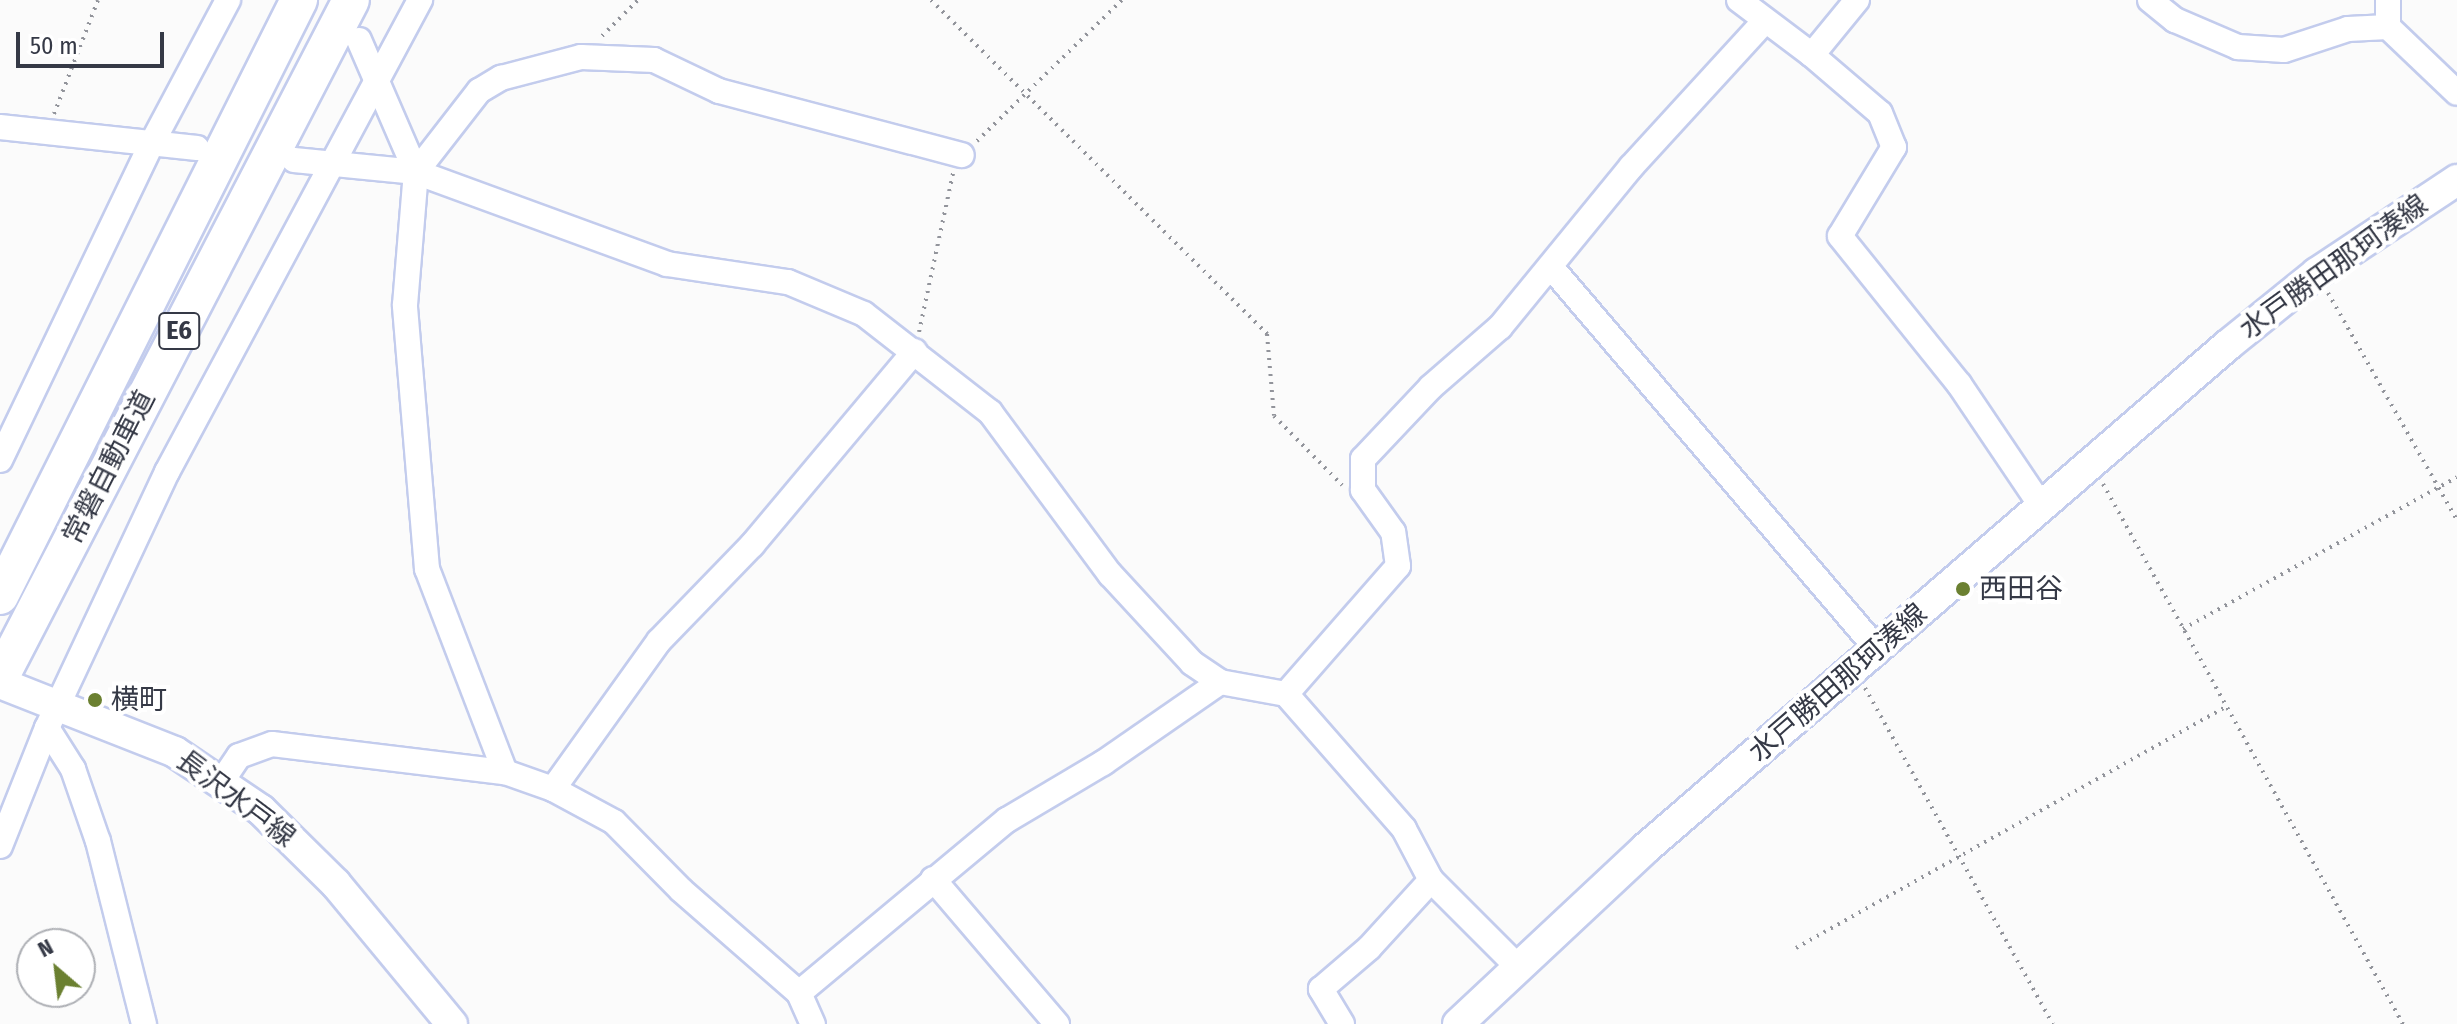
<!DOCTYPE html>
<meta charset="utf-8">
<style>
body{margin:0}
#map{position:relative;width:2457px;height:1024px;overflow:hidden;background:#fbfbfb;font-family:"Fira Sans Condensed","Noto Sans JP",sans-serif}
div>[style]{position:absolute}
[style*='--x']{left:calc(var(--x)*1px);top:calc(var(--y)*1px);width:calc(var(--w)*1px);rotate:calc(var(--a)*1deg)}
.path>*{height:4px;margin-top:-2px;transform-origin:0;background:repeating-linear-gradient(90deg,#92949b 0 2px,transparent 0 8px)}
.roads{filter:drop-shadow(2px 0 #c3cced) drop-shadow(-2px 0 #c3cced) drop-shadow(0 2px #c3cced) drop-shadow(0 -2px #c3cced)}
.minor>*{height:24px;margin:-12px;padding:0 12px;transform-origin:12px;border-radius:12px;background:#fff}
.major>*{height:30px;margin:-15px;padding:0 15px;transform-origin:15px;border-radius:15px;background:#fff}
.highway>*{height:36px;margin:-18px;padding:0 18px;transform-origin:18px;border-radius:18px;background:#fff}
.dots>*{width:22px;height:22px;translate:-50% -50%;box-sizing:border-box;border:4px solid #fff;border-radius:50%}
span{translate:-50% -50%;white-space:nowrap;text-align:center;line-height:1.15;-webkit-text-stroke:8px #fff;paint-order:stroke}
.shield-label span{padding:2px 6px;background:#fff;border:2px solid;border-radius:6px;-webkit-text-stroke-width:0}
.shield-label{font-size:26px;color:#353946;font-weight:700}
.street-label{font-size:28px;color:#353946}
.poi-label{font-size:28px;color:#353946}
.left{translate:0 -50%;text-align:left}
.north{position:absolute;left:16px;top:928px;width:80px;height:80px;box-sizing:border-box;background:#fff;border:2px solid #aeb0b5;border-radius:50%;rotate:332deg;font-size:22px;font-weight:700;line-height:32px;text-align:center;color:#353946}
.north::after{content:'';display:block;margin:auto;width:28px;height:36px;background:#6b8031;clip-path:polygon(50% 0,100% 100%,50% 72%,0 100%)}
.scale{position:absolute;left:16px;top:32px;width:148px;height:36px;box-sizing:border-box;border:4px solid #353946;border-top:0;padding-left:10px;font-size:24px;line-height:28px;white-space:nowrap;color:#353946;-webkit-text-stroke:6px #fff;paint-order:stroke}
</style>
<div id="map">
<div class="path">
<div style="--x:931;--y:0;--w:474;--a:44.8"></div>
<div style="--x:1267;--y:334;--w:82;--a:85.1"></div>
<div style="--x:1274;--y:416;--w:97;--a:45.4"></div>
<div style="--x:602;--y:36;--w:51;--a:-45"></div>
<div style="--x:54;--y:114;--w:122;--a:-68.9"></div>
<div style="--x:977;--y:141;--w:202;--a:-44.2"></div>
<div style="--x:2328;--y:293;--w:261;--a:60.4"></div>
<div style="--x:919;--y:332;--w:163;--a:-77.9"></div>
<div style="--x:2103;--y:484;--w:618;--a:60.95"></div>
<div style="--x:2183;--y:629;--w:313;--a:-29"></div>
<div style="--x:1865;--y:688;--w:385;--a:60.8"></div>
<div style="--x:1796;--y:948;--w:493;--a:-29.3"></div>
</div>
<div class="roads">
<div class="minor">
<div style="--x:1739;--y:0;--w:91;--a:37"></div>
<div style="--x:1857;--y:0;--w:71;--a:129.3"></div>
<div style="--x:1812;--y:55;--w:89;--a:40.5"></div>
<div style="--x:1880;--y:113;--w:37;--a:68"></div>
<div style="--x:1894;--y:147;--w:104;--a:121.2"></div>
<div style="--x:1840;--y:236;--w:190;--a:51.2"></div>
<div style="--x:1959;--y:384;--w:148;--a:56"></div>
<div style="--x:2150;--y:0;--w:32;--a:39"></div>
<div style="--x:2175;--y:20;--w:69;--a:23.2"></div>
<div style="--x:2238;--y:47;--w:46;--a:3.7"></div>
<div style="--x:2284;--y:50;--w:67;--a:-18.2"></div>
<div style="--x:2348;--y:29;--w:40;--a:-2.9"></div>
<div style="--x:2388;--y:0;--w:27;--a:90"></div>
<div style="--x:2388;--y:27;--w:95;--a:43.7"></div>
<div style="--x:359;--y:40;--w:144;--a:66.6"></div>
<div style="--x:0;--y:127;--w:198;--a:6.1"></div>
<div style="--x:294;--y:160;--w:123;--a:5.6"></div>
<div style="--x:416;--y:172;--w:267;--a:20.1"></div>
<div style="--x:667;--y:264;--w:122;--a:8.5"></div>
<div style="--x:788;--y:282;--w:82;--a:22.8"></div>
<div style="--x:864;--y:314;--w:160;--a:37.9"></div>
<div style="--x:990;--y:412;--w:202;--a:53.5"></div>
<div style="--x:1110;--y:574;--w:121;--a:47.3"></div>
<div style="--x:1192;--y:663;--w:34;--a:34"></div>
<div style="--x:1220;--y:682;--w:67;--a:10.3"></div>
<div style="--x:1286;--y:694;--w:179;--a:48.8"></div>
<div style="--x:1404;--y:829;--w:58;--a:62.1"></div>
<div style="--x:1431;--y:880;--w:122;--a:45"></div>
<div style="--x:1551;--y:267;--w:502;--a:49.52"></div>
<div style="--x:0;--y:460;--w:352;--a:-64.4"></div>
<div style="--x:152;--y:143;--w:162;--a:-62"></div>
<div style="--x:1286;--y:694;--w:170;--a:-48.8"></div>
<div style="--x:1398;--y:566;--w:34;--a:-98"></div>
<div style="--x:1393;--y:532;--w:52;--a:-125.5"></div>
<div style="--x:1363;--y:490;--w:31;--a:-90"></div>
<div style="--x:1363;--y:459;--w:99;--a:-46.6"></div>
<div style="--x:1431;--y:387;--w:91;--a:-41"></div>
<div style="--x:1500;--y:327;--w:207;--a:-50.7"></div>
<div style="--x:1631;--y:167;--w:195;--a:-47.5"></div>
<div style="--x:47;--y:728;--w:49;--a:57.6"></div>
<div style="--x:73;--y:769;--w:76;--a:70.9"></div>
<div style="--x:98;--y:841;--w:189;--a:75.9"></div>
<div style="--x:505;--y:772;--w:217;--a:-111"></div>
<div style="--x:427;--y:569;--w:265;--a:-94.8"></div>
<div style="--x:405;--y:305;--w:133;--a:-85.3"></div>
<div style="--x:416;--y:172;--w:103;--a:-52.1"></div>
<div style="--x:479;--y:91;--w:26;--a:-31"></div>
<div style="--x:501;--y:78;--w:83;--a:-14.7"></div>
<div style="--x:581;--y:57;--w:73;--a:2.4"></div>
<div style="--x:654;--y:60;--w:72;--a:25.5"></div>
<div style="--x:719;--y:91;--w:251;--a:14.8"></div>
<div style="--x:222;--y:781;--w:30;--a:-56"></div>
<div style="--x:239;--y:756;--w:35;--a:-20"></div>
<div style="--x:272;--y:744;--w:235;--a:6.9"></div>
<div style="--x:505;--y:772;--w:51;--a:19.5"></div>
<div style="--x:553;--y:789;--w:69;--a:28.4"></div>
<div style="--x:614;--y:822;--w:95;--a:45.4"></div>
<div style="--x:681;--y:890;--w:157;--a:41.1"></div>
<div style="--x:799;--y:993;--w:34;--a:66"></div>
<div style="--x:553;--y:789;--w:182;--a:-54.4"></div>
<div style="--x:659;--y:641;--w:134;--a:-45.9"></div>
<div style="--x:752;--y:545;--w:253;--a:-50"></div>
<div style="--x:0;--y:846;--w:127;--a:-68.3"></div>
<div style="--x:47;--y:728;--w:283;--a:-64.9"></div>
<div style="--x:167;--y:472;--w:536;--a:-61.81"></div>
<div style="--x:933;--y:879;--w:191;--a:49.5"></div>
<div style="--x:799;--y:993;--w:271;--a:-39.8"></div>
<div style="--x:1007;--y:820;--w:112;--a:-30.7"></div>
<div style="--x:1103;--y:763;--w:142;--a:-34.7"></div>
<div style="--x:1342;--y:1024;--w:41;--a:-121"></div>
<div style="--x:1321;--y:989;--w:63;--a:-40.5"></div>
<div style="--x:1369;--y:948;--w:92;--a:-47.6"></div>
</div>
<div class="major">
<div style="--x:0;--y:683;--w:188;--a:21.5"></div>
<div style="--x:175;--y:752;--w:104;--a:34"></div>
<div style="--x:261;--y:810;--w:105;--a:44.6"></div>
<div style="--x:336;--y:884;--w:182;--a:50.4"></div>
<div style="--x:1458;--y:1024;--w:258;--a:-43.1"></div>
<div style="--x:1646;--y:848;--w:769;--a:-40.84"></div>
<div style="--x:2228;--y:345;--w:114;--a:-39"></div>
<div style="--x:2317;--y:273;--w:168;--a:-33.6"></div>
</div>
<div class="highway">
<div style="--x:0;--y:596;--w:667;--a:-63.36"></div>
<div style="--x:0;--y:678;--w:763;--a:-62.63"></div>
</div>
</div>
<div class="dots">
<div style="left:1963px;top:589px;background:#6b8031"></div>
<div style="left:95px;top:700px;background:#6b8031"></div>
</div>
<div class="shield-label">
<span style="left:179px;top:331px">E6</span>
</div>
<div class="street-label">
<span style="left:2334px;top:267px;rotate:-36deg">水戸勝田那珂湊線</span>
<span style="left:109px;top:467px;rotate:-63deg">常磐自動車道</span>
<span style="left:1838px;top:683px;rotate:-41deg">水戸勝田那珂湊線</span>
<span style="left:236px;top:799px;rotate:37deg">長沢水戸線</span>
</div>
<div class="poi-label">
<span class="left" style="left:1979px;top:589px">西田谷</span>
<span class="left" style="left:111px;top:700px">横町</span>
</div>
<div class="north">N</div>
<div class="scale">50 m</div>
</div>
